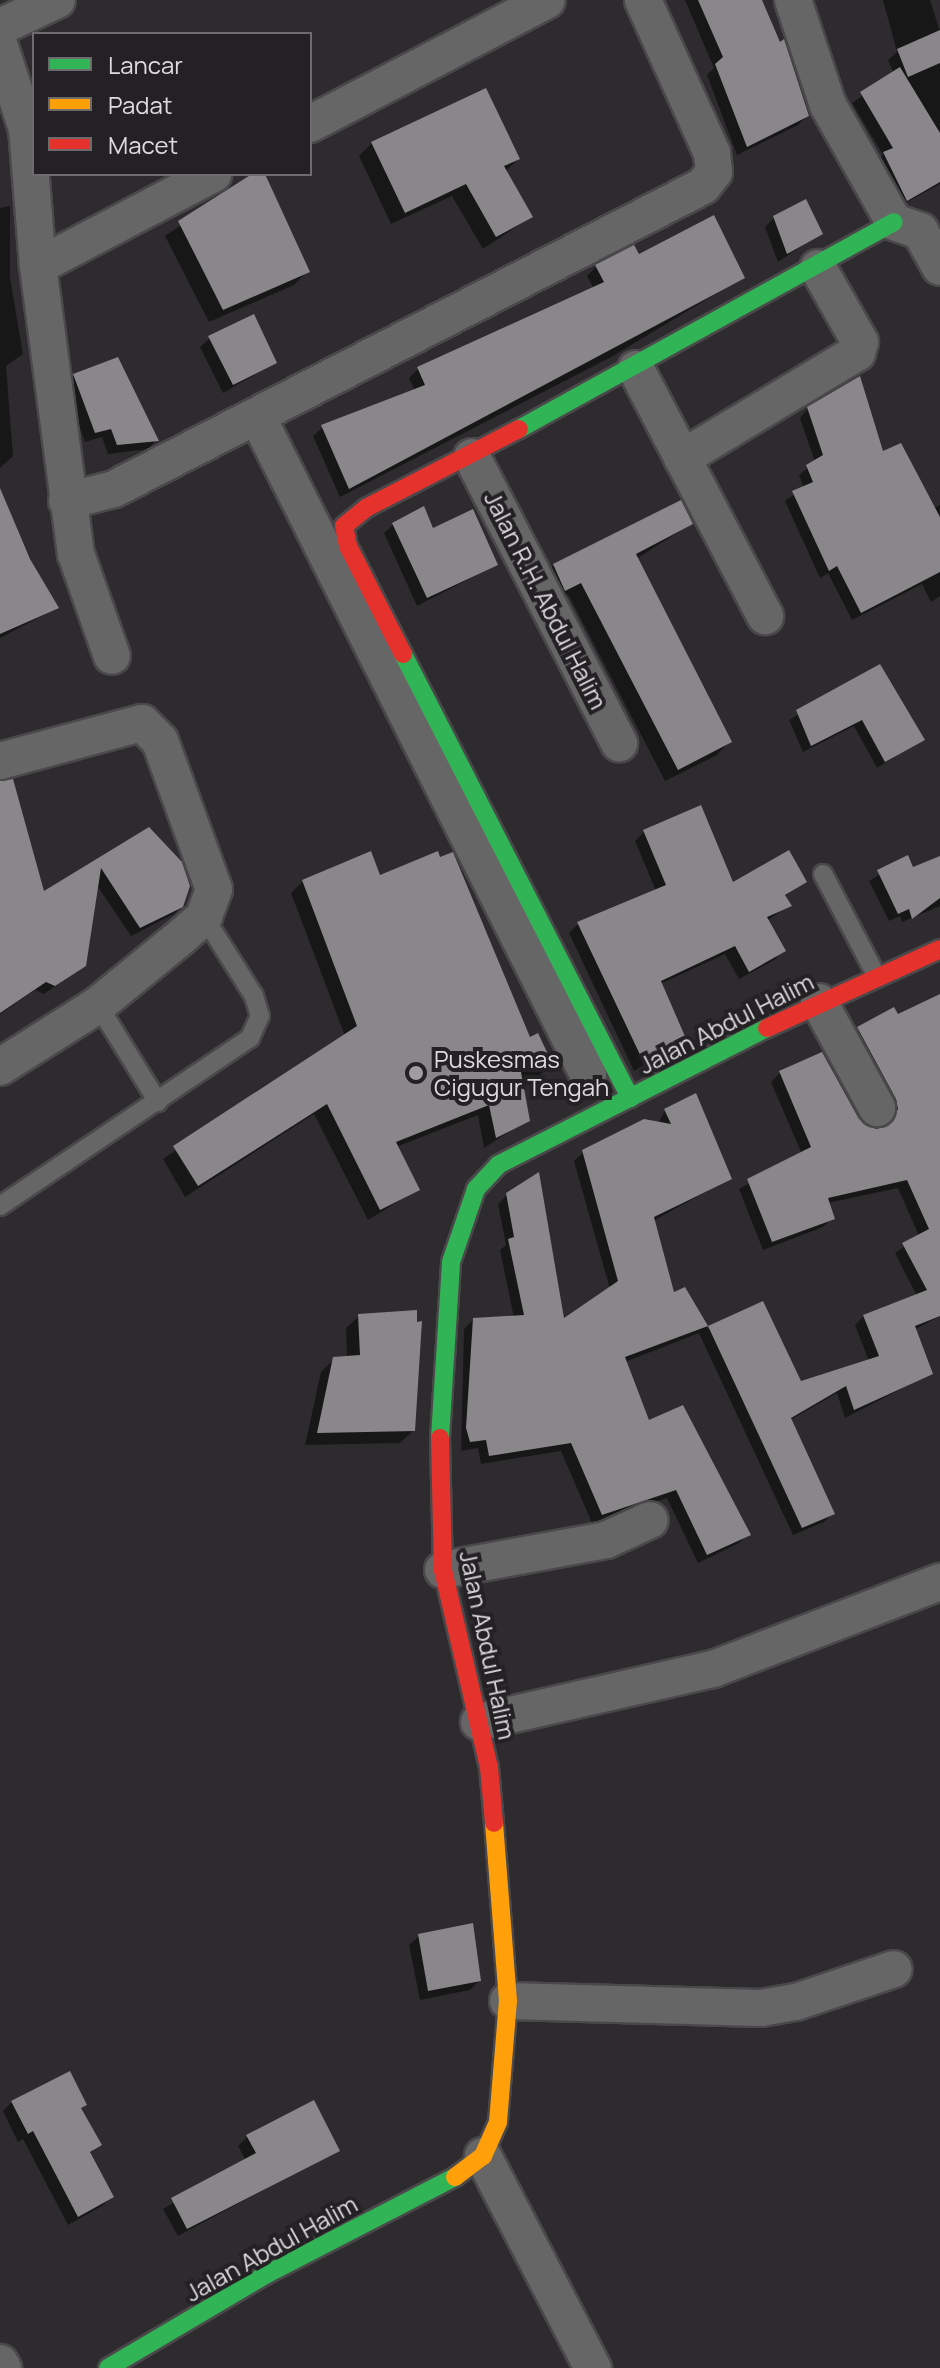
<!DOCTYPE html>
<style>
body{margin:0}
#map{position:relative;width:940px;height:2368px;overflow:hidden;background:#2d2b2e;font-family:Manrope,sans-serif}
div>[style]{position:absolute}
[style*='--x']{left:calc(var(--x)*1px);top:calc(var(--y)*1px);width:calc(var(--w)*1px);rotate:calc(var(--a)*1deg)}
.shadow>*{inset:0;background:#0007}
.building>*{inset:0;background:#89878a}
.roads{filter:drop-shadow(2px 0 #4a484a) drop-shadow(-2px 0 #4a484a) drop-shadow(0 2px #4a484a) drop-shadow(0 -2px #4a484a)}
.lane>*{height:18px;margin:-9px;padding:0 9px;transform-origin:9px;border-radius:9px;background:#676667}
.street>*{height:36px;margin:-18px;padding:0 18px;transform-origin:18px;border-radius:18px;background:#676667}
.fast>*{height:18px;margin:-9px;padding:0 9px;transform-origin:9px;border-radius:9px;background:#30b455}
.slow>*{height:18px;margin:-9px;padding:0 9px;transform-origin:9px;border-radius:9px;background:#ff9f0a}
.jam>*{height:18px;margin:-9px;padding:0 9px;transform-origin:9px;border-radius:9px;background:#e5322d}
.dots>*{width:22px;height:22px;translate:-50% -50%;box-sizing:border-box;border:4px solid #242125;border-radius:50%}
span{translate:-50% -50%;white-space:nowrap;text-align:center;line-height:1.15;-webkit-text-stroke:8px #242125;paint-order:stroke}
.street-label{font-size:24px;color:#dddbdd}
.poi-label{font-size:24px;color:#dddbdd}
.left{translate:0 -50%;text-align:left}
.legend{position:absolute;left:32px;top:32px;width:280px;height:144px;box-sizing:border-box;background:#242125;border:2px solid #6e6b6f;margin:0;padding:10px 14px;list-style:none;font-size:24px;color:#dddbdd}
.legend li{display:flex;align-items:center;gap:16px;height:40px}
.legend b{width:40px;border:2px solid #6e6b6f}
</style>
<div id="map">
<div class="shadow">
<div style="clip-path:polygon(685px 0,760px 0,808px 115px,798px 125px,737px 155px,707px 75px,714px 68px)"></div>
<div style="clip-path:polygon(883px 0,930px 0,940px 32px,940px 184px,896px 208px,875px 164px,883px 155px,852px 103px,894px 74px,888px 60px,897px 52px)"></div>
<div style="clip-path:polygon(372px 143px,518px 159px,505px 172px,531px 217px,483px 249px,452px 196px,391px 224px,359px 156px)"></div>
<div style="clip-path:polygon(255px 174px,262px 174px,308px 271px,294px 285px,209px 322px,165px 236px)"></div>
<div style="clip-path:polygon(10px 206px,10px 278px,23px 354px,6px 366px,13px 456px,0 468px,0 208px)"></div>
<div style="clip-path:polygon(774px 218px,821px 233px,778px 262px,765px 227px)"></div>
<div style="clip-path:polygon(638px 256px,742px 278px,613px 356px,340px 497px,313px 436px,323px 427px,415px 391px,409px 378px,418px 369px,594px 289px,587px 276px,596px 267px)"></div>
<div style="clip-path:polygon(210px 338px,275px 363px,223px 393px,200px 347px)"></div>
<div style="clip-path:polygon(74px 375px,156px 440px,148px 449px,108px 454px,102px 437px,85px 442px,65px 385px)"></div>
<div style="clip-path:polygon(808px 409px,882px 453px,934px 508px,940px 505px,940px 596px,931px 602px,922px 584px,852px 620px,828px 573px,820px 578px,785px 501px,804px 488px,799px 475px,815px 462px,800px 418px)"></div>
<div style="clip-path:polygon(0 521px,57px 608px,0 638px)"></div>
<div style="clip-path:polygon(394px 524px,432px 530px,496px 565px,417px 606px,384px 533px)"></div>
<div style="clip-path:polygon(691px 524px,636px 559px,729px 742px,717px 755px,665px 781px,568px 594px,552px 602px,541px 578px,554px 565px)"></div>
<div style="clip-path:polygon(868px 673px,923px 739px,877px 768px,854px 726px,803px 752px,789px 720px)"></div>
<div style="clip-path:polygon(0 801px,43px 894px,149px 830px,188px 886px,184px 904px,174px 914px,131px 936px,96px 884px,84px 966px,44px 994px,35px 990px,0 1014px)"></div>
<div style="clip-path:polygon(644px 832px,732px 885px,805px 881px,784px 897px,789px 905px,767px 921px,783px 951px,774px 960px,739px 979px,725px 954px,660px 984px,685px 1040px,634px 1071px,569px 933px,578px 924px,656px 891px,635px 841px)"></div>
<div style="clip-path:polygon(907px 858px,912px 870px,940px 858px,940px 906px,902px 922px,900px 916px,889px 921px,869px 881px)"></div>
<div style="clip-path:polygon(379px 878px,550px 1065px,539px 1076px,520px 1081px,527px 1120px,484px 1148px,478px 1115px,396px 1147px,417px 1190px,368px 1220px,314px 1114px,185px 1197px,163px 1159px,345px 1036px,291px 893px,303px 881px)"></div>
<div style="clip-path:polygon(940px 997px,940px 1316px,914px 1330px,930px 1374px,845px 1418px,837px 1393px,790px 1420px,833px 1513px,824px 1522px,793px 1535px,699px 1333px,625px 1362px,648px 1423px,748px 1534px,739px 1543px,698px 1563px,667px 1498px,592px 1523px,561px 1451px,481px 1464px,478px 1448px,461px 1451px,464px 1329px,473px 1320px,514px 1318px,500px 1250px,506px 1245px,498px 1204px,507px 1195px,563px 1321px,610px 1289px,574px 1161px,584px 1152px,658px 1124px,665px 1110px,729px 1179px,653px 1221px,672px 1295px,684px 1289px,708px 1329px,762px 1303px,800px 1383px,869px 1361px,855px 1325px,864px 1316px,917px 1296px,895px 1253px,919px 1236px,898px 1188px,828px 1203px,832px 1218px,823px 1227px,763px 1250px,739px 1189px,802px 1154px,771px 1082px,780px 1073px,877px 1131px,888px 1126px,890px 1118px,849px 1037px,894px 1010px,897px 1017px)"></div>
<div style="clip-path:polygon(359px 1316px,414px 1430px,400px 1443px,305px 1445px,321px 1372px,334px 1359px,347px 1358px,346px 1328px)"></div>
<div style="clip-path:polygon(419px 1936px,479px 1981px,470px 1990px,420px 2000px,409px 1945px)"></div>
<div style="clip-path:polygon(12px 2102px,80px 2109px,99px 2144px,89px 2155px,111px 2197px,102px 2206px,68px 2225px,23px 2139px,18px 2142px,3px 2111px)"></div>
<div style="clip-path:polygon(247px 2137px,338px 2150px,178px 2236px,163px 2209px,246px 2161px,238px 2146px)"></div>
</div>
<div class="building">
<div style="clip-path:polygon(698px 0,762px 0,780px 42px,784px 39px,809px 116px,747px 147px,715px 64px,723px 57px)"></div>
<div style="clip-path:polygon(940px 30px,940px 63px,908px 77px,897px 49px)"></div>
<div style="clip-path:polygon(900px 67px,940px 133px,940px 182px,907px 201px,883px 152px,893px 148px,860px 92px)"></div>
<div style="clip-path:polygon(486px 88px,520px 159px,504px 166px,533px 217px,496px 237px,466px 184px,405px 213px,371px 142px)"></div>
<div style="clip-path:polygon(252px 174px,265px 174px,310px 272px,223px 310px,178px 221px)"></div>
<div style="clip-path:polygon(806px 199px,823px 234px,787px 254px,773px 216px)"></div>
<div style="clip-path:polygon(714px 215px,745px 278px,349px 489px,321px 425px,425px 385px,417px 367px,604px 282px,595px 265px,634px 245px,639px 254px)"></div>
<div style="clip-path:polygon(254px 314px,277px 363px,233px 385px,208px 336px)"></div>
<div style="clip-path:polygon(118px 357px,159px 441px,117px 445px,111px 429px,95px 433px,73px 374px)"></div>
<div style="clip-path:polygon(860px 376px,883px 451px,901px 443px,940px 517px,940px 572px,861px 613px,837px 566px,829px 571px,792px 491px,813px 482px,806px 465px,823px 455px,807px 407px)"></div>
<div style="clip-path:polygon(0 488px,30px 559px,59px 608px,0 634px)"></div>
<div style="clip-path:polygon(681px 500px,693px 524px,636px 554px,732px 742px,678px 770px,581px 583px,565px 591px,553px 564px)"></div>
<div style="clip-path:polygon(424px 506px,433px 528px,473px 509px,498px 565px,427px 598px,392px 523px)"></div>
<div style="clip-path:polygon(880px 664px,925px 740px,885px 762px,862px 720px,811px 746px,796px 710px)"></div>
<div style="clip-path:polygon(13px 779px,44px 891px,149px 827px,182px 862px,190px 886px,183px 907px,140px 928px,101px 868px,86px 966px,55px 986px,46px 982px,0 1013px,0 781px)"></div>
<div style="clip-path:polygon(701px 805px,733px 882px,789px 850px,807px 882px,785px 895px,792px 906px,767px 917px,786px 951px,749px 972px,735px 946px,661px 981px,687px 1041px,644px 1063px,577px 922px,666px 885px,643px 830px)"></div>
<div style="clip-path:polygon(371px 851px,380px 875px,438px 851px,440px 857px,453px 852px,530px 1037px,538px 1033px,553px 1065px,521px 1072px,530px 1121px,496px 1138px,489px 1105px,396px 1142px,420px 1190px,380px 1210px,327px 1104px,198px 1186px,173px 1146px,357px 1026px,302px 880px)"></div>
<div style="clip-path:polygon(908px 855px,913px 867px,940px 856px,940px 898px,912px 919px,909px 909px,898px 914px,877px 870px)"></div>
<div style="clip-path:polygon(940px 994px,940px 1316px,915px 1326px,933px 1374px,854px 1410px,846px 1386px,791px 1418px,835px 1514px,802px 1528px,708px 1326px,763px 1301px,801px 1381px,879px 1356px,863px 1315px,927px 1290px,902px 1243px,929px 1229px,907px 1180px,828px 1198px,835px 1219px,772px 1242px,747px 1179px,811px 1147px,779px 1071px,822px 1052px,859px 1119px,876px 1129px,888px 1126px,898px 1109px,896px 1099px,857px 1027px,894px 1007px,898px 1014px)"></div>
<div style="clip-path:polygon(696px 1093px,732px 1179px,654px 1217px,674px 1292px,685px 1287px,708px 1326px,625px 1357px,649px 1420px,683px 1405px,751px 1535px,707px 1555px,676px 1490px,602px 1515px,571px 1443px,489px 1456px,486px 1440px,470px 1442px,466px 1428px,473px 1318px,524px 1315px,508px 1239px,514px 1237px,506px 1193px,539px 1172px,564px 1318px,618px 1281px,582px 1150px,644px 1119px,671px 1124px,664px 1109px)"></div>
<div style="clip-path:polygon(417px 1310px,417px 1322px,422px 1321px,415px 1431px,317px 1433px,333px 1357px,360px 1355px,358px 1314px)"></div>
<div style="clip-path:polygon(473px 1923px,481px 1981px,428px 1991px,418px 1934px)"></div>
<div style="clip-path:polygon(70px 2071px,87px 2105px,81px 2108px,102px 2145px,90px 2152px,114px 2197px,78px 2217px,33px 2131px,28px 2134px,11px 2101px)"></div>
<div style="clip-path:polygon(314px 2100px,340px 2151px,187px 2229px,171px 2198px,256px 2153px,246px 2135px)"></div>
</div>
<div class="roads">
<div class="lane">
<div style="--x:823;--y:874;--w:114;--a:62.3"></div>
<div style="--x:98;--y:1005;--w:114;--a:58.3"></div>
<div style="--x:0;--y:1206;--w:301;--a:-33.9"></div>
<div style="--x:250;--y:1038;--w:24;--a:-66"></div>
<div style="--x:260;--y:1016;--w:21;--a:-107"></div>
<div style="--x:254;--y:996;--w:93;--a:-122.3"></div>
</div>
<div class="street">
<div style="--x:793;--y:0;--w:111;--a:71.6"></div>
<div style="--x:828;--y:105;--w:134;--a:60.6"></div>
<div style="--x:894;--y:222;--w:28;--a:19"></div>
<div style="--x:920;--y:231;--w:41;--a:60.9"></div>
<div style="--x:0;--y:27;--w:63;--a:-25.3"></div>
<div style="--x:0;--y:47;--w:86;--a:71.8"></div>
<div style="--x:27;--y:129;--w:137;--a:85.4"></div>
<div style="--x:38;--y:266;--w:290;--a:82.5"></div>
<div style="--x:76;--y:554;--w:108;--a:70.6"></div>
<div style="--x:310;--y:124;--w:267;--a:-27.6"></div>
<div style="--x:38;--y:266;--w:198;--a:-27.7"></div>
<div style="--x:636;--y:369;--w:279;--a:62.4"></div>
<div style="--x:257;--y:416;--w:737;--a:63.3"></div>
<div style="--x:472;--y:457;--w:322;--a:62.8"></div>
<div style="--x:682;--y:458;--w:204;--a:-31"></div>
<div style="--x:857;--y:353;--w:11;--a:-75"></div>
<div style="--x:860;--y:342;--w:85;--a:-119.6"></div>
<div style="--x:67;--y:501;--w:49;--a:-14.3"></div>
<div style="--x:114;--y:489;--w:662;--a:-27.22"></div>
<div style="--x:703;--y:186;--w:18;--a:-52"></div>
<div style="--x:714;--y:172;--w:19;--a:-96"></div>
<div style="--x:712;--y:153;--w:168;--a:-114.3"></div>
<div style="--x:0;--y:761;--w:147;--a:-15"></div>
<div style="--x:142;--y:723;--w:25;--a:45"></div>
<div style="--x:160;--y:741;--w:158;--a:70"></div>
<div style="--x:214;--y:889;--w:30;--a:110"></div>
<div style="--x:204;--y:917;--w:30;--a:139"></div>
<div style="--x:181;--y:937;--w:107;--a:140.7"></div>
<div style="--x:98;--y:1005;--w:116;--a:147.7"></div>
<div style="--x:819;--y:1002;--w:121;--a:61.3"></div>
<div style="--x:443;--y:1570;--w:166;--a:-10.4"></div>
<div style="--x:606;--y:1540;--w:48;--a:-24.4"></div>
<div style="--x:479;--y:1722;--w:240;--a:-12.8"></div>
<div style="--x:713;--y:1669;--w:243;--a:-21"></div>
<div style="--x:508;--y:2001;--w:253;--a:1.6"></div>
<div style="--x:761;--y:2008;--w:36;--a:-10"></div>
<div style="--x:796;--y:2002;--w:103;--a:-18.6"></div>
<div style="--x:483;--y:2156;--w:239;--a:62.6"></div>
<div style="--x:0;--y:2363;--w:6;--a:59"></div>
</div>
<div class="fast">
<div style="--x:519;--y:429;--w:428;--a:-28.9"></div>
<div style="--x:403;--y:654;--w:499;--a:62.9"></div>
<div style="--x:440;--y:1438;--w:176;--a:-86.4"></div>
<div style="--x:451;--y:1262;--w:77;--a:-71.1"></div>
<div style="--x:476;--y:1189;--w:33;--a:-47"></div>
<div style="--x:498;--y:1165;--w:302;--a:-27"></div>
<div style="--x:108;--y:2368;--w:185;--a:-30.6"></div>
<div style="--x:267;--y:2274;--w:212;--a:-27.3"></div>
</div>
<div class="slow">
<div style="--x:455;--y:2177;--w:35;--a:-37"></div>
<div style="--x:483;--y:2156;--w:37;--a:-66"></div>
<div style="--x:498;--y:2122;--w:121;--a:-85.3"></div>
<div style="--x:508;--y:2001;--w:179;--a:-94.5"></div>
</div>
<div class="jam">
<div style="--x:403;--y:654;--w:121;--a:-117"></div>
<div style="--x:348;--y:546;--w:20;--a:-101"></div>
<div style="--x:344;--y:526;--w:28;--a:-39"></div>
<div style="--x:366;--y:508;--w:172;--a:-27.3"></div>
<div style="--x:767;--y:1028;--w:190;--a:-24.5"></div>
<div style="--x:440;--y:1438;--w:132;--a:88.7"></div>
<div style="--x:443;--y:1570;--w:202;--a:76.9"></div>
<div style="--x:489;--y:1767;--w:56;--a:84.9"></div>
</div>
</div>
<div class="dots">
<div style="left:416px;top:1073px;background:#9f9da0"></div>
</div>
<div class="street-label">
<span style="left:546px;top:600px;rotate:63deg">Jalan R.H. Abdul Halim</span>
<span style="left:726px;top:1023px;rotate:-27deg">Jalan Abdul Halim</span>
<span style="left:488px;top:1645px;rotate:78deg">Jalan Abdul Halim</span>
<span style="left:271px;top:2248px;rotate:-29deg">Jalan Abdul Halim</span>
</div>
<div class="poi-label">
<span class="left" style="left:434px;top:1073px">Puskesmas<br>Cigugur Tengah</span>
</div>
<ul class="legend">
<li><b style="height:10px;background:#30b455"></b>Lancar</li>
<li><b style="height:10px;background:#ff9f0a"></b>Padat</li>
<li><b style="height:10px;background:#e5322d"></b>Macet</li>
</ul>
</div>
